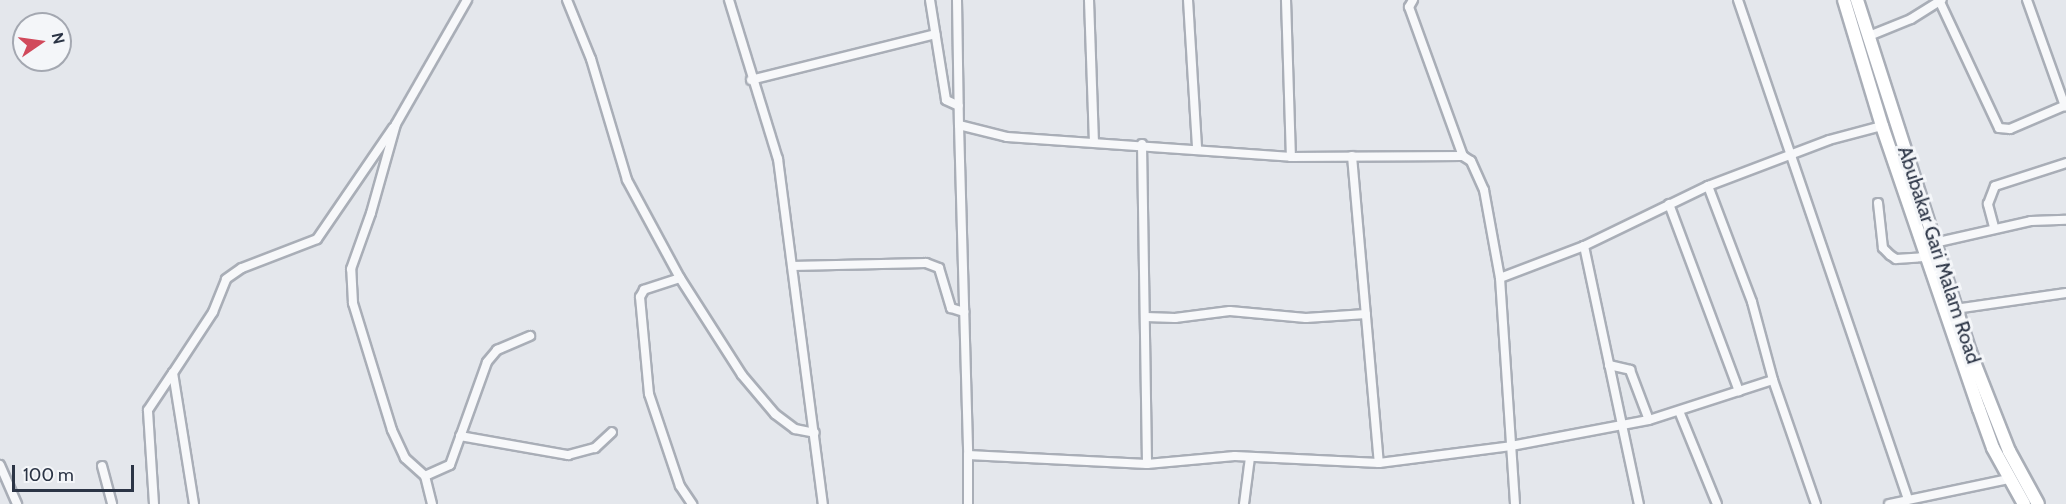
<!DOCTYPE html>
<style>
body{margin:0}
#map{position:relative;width:2066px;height:504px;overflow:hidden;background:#e4e7ec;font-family:Cabin,sans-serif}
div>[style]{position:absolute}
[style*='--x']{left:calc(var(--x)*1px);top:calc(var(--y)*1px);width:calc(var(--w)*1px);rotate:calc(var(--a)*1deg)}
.roads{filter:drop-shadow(2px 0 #a9aeb7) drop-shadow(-2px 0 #a9aeb7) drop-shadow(0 2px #a9aeb7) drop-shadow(0 -2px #a9aeb7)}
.street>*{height:8px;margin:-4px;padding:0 4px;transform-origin:4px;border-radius:4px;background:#f7f8fa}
.secondary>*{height:12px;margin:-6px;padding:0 6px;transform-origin:6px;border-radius:6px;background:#fff}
span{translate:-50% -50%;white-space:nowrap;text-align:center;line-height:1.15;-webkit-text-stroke:6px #f4f6f9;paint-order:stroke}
.street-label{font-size:20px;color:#2b3445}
.north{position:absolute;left:12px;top:12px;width:60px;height:60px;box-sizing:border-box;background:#f4f6f9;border:2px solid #a4a8b1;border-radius:50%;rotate:77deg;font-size:16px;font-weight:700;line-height:24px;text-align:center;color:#2b3445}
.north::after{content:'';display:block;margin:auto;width:21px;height:27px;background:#d1495b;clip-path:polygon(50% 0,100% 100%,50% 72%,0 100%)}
.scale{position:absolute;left:12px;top:465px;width:122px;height:27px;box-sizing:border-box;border:3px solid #2b3445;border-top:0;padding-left:8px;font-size:18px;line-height:21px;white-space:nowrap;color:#2b3445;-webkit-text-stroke:4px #f4f6f9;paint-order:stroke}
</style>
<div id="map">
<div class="roads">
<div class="street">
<div style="--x:567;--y:0;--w:64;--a:67.9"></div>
<div style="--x:591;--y:59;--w:126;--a:73.4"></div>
<div style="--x:627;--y:180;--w:111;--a:61.6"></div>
<div style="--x:680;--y:278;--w:115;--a:57.4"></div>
<div style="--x:742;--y:375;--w:51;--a:49.8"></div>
<div style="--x:775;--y:414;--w:25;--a:37"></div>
<div style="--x:795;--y:429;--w:20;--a:11"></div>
<div style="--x:729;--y:0;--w:166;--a:72.9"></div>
<div style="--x:778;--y:159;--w:348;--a:82.6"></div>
<div style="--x:930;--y:0;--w:101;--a:80.9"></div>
<div style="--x:946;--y:100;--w:14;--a:25"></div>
<div style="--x:957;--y:0;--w:125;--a:89.1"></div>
<div style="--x:959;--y:125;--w:49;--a:14"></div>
<div style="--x:1007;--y:137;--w:285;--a:4"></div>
<div style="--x:1291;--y:157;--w:172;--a:-0.3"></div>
<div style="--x:1463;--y:156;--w:9;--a:32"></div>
<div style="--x:1471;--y:161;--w:32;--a:66"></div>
<div style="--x:1484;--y:190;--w:89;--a:79.7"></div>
<div style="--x:1500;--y:278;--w:226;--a:86.2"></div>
<div style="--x:1089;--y:0;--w:142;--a:88"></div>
<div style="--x:1188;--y:0;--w:149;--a:86.5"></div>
<div style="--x:1286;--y:0;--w:157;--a:88.2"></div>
<div style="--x:1413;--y:0;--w:8;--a:120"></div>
<div style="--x:1409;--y:7;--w:158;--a:70.1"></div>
<div style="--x:1738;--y:0;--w:527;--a:71.19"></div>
<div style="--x:1939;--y:0;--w:141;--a:64.9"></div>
<div style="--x:1999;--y:128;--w:11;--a:5"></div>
<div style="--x:2010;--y:129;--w:61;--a:-23.2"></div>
<div style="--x:2027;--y:0;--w:113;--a:70.3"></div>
<div style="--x:1869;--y:36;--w:45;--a:-22"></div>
<div style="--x:1911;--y:19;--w:36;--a:-32"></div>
<div style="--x:751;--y:80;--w:190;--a:-14"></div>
<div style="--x:959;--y:125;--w:330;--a:88.4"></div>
<div style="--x:1142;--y:144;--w:320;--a:89.1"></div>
<div style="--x:1352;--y:156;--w:308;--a:85"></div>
<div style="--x:1708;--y:186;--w:124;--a:69.2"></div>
<div style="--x:1752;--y:302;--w:81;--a:74.9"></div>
<div style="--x:1773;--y:380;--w:131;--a:70.9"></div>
<div style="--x:1878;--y:203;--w:45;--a:83.7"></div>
<div style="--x:1883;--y:248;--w:10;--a:45"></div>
<div style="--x:1890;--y:255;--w:7;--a:34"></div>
<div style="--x:1896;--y:259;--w:31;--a:-4"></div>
<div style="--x:1669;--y:204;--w:200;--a:69.5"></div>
<div style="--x:1994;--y:227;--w:24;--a:-105"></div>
<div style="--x:1988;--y:204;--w:19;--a:-69"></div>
<div style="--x:1995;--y:186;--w:75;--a:-17.9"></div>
<div style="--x:1934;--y:243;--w:99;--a:-12.8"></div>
<div style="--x:2031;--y:221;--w:35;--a:-2"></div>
<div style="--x:1584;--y:246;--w:264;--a:78"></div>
<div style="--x:792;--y:266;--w:134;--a:-1.3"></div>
<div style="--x:926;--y:263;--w:14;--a:21"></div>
<div style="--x:939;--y:268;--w:42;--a:73.3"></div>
<div style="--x:951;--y:308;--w:14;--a:17"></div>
<div style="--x:680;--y:278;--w:38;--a:162"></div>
<div style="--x:644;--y:290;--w:8;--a:120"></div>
<div style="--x:640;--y:297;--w:97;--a:84.7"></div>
<div style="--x:649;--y:394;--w:97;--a:71.4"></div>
<div style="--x:680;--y:486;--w:22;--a:56"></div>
<div style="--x:1500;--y:278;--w:90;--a:-20.9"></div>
<div style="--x:1584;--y:246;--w:138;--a:-25.8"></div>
<div style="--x:1708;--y:186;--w:129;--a:-20.8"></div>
<div style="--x:1829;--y:140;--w:55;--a:-14.8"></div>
<div style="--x:1955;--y:309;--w:112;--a:-8.2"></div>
<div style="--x:1146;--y:317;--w:29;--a:2"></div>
<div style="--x:1175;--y:318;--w:55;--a:-7.3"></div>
<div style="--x:1230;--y:311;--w:76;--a:5.3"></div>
<div style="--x:1306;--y:318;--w:60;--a:-3.8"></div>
<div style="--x:1609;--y:365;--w:22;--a:13"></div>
<div style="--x:1630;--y:370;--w:53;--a:69.2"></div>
<div style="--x:1679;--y:411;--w:100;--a:67.8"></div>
<div style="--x:460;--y:436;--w:110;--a:10"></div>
<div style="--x:568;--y:455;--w:28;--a:-15"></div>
<div style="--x:595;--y:448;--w:23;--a:-43"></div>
<div style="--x:0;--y:465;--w:43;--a:66.4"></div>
<div style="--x:102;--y:466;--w:39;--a:75"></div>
<div style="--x:425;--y:476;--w:27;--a:-24"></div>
<div style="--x:450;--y:465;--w:109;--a:-70.2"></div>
<div style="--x:487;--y:362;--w:16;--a:-50"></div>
<div style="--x:497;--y:350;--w:36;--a:-23"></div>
<div style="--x:154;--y:504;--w:94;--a:-93.7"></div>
<div style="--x:148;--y:410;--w:43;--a:-56.3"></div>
<div style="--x:194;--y:504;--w:133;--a:-99.1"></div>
<div style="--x:173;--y:373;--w:73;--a:-56.7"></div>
<div style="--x:213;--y:312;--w:35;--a:-68"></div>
<div style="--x:226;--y:279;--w:19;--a:-35"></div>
<div style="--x:242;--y:268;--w:80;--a:-21.1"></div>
<div style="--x:317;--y:239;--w:135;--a:-55.6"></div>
<div style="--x:432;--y:504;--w:29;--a:-104"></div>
<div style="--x:425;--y:476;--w:27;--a:-138"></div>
<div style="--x:405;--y:458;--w:31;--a:-115"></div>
<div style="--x:392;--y:430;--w:133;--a:-107.1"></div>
<div style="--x:353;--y:303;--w:34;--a:-93"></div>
<div style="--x:351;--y:269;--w:59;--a:-70.3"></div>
<div style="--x:371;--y:213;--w:92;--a:-74.3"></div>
<div style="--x:396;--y:124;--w:143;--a:-60.2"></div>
<div style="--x:968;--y:504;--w:49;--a:-90"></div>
<div style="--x:968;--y:455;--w:179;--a:2.9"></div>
<div style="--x:1147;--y:464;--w:88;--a:-5.2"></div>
<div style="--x:1235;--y:456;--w:144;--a:2.8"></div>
<div style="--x:1379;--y:463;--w:133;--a:-7.3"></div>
<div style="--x:1511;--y:446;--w:140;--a:-10.7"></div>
<div style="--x:1649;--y:420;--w:130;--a:-17.9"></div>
<div style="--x:1244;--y:504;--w:47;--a:-82.7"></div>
<div style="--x:1889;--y:504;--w:123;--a:-11.8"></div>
</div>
<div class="secondary">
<div style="--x:1844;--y:0;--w:132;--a:73.2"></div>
<div style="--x:1882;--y:126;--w:299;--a:71.1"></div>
<div style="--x:1979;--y:409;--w:41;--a:70.3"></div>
<div style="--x:1993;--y:448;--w:64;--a:61"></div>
<div style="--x:1857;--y:0;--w:370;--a:72.2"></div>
<div style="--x:1970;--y:352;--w:106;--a:68.5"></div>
<div style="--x:2009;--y:451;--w:60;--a:61.3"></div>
</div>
</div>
<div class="street-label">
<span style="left:1939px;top:255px;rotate:72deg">Abubakar Gari Malam Road</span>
</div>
<div class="north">N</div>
<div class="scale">100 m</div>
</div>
